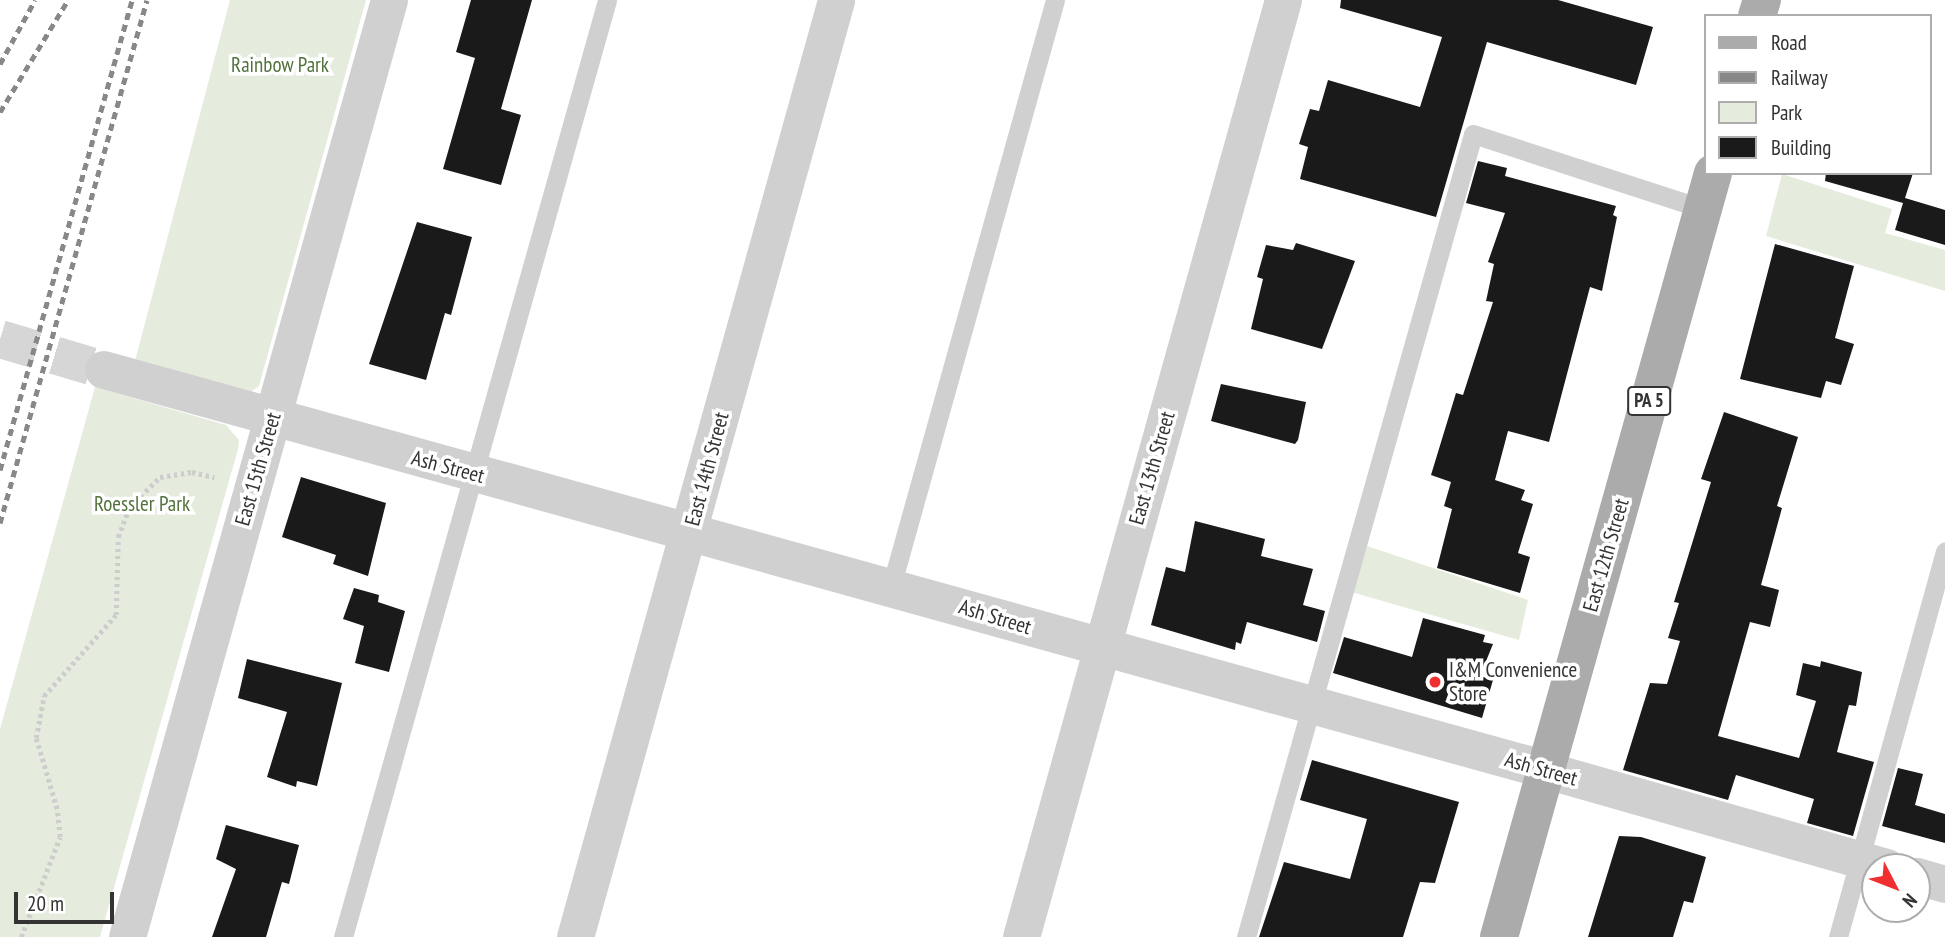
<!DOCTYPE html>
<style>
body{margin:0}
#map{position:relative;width:1945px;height:937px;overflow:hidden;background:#fff;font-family:"PT Sans Narrow",sans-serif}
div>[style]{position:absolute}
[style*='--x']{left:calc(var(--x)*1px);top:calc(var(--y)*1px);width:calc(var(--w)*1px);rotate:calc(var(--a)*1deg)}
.green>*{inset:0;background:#e5ecde}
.building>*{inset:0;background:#1a1a1a}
.tertiary-tunnel>*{height:38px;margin-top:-19px;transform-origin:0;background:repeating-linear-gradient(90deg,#d6d6d6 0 38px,transparent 0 57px)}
.path>*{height:4.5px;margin-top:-2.25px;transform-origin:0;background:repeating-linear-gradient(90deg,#cdcdcd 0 3.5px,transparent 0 7px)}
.service>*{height:19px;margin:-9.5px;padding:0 9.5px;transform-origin:9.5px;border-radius:9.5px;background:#d0d0d0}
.minor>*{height:37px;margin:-18.5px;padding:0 18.5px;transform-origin:18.5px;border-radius:18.5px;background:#d0d0d0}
.tertiary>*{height:38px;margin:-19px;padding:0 19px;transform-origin:19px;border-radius:19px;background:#d0d0d0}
.primary>*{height:38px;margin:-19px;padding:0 19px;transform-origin:19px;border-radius:19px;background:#ababab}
.rail>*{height:5px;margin-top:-2.5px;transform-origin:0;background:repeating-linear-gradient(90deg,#888 0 7px,transparent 0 12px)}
.dots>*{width:19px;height:19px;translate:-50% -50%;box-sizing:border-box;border:4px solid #fff;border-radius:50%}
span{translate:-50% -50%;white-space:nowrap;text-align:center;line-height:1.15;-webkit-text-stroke:7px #fff;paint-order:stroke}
.shield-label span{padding:2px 5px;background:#fff;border:2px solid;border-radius:5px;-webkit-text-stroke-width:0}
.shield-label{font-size:19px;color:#333;font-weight:700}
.park-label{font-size:21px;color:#52723c}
.street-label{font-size:21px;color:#333}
.poi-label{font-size:21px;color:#333}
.left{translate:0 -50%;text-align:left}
.legend{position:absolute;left:1704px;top:14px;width:228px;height:161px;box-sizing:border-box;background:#fff;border:2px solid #adadad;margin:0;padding:9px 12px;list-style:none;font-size:21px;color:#333}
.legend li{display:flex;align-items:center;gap:14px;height:35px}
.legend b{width:35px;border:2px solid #adadad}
.north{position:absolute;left:1861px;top:853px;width:70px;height:70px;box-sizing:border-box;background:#fff;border:2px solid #adadad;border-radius:50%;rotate:132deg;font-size:19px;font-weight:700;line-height:28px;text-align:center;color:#333}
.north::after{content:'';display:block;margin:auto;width:24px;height:32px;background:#f02f30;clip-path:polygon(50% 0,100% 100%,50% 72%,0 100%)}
.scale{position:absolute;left:14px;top:892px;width:100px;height:32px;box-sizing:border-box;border:4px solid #333;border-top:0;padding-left:9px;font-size:21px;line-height:24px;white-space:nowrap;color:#333;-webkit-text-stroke:5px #fff;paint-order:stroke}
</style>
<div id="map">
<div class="green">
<div style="clip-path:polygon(230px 0,366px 0,259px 386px,249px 393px,135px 361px)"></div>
<div style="clip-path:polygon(1782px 174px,1892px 209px,1885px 233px,1945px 250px,1945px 291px,1766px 236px)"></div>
<div style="clip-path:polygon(95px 387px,226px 425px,239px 440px,238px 449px,100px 937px,0 937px,0 729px)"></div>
<div style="clip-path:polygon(1364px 545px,1528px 600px,1519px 640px,1351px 592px)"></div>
</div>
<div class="building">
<div style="clip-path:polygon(471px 0,532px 0,501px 109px,521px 115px,501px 185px,443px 169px,475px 58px,456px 52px)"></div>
<div style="clip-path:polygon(1341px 0,1558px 0,1653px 27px,1636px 85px,1487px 42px,1436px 217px,1300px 179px,1308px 147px,1299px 144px,1310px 109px,1319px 111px,1328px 80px,1420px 107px,1442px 37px,1340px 8px)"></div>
<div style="clip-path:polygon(1478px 161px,1507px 168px,1505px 176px,1616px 206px,1613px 215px,1617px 217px,1602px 291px,1590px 287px,1549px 442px,1508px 431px,1495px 480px,1525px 490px,1521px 500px,1533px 504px,1518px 553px,1530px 557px,1520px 593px,1437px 568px,1452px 509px,1444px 506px,1451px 482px,1431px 475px,1456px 393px,1463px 395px,1493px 302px,1486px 301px,1494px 264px,1488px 262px,1505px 213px,1466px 203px)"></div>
<div style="clip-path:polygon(1826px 173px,1913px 173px,1905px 198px,1945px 210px,1945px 245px,1895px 230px,1903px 203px,1825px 181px)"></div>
<div style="clip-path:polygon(417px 222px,472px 237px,451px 315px,445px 313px,426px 380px,369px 364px)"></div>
<div style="clip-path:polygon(1296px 243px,1355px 261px,1322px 349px,1251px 329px,1263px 279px,1257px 277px,1266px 245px,1293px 250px)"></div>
<div style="clip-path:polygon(1775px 244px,1854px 266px,1835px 338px,1854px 344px,1841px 385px,1826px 381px,1821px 398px,1740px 379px)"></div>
<div style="clip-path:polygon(1221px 384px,1306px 402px,1298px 440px,1295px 444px,1211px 421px)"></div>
<div style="clip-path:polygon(1724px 412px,1798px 437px,1777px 506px,1782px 508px,1761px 585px,1779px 590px,1770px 627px,1750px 622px,1718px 736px,1799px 758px,1816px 701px,1796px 695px,1803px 663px,1820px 667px,1821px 661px,1862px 672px,1856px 706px,1849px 705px,1837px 752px,1874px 762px,1853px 836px,1807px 823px,1814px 799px,1736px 775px,1728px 800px,1623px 770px,1650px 683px,1667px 684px,1680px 641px,1668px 638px,1679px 603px,1674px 602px,1711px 482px,1701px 479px)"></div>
<div style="clip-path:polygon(301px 477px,386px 503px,368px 576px,333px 564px,336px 555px,282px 537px)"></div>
<div style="clip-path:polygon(1195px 521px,1265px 539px,1261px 556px,1313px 569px,1303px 605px,1325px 611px,1317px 642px,1247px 622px,1241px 644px,1236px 642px,1235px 650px,1151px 625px,1166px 567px,1185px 572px)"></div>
<div style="clip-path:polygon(354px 588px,379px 595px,378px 602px,405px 611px,389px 672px,355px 663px,364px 626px,343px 619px)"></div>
<div style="clip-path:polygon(1423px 618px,1485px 635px,1483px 642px,1493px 644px,1480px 676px,1493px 680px,1482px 718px,1333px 673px,1344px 637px,1412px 657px)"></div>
<div style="clip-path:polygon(247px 659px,342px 683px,317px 786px,297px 781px,296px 787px,267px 777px,287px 712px,238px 698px)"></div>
<div style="clip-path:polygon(1312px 760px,1459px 802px,1435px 883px,1420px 882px,1403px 937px,1259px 937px,1284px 862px,1350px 879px,1367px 819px,1300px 800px)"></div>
<div style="clip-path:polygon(1898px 768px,1923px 774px,1915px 805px,1945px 814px,1945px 843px,1882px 826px)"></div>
<div style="clip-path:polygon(226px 825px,299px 845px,289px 884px,282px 882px,266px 937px,212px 937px,236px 869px,216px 859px)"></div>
<div style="clip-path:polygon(1619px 836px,1641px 837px,1706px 857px,1693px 903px,1684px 901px,1673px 937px,1588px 937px)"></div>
</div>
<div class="tertiary-tunnel">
<div style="--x:0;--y:339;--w:109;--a:16.6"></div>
</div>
<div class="path">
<div style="--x:21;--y:937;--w:107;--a:-68.7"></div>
<div style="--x:60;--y:837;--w:28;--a:-96"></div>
<div style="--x:57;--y:809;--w:74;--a:-106.5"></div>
<div style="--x:36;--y:738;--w:43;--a:-79.2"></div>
<div style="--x:44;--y:696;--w:108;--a:-48.4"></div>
<div style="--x:116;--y:615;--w:78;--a:-88.5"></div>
<div style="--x:118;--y:537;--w:33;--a:-69"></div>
<div style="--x:130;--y:506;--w:42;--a:-44"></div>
<div style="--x:160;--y:477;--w:32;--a:-9"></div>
<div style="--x:192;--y:472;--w:23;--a:13"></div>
</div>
<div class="service">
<div style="--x:891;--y:587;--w:609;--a:-74.39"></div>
<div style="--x:343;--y:937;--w:973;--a:-74.26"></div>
<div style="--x:1246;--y:937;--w:834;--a:-74.21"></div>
<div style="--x:1473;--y:134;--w:243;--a:18"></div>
<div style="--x:1838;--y:937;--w:400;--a:-74.5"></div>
</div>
<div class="minor">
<div style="--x:1546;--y:770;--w:354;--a:15.9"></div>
<div style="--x:1917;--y:876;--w:29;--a:16"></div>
<div style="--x:127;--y:937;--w:973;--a:-74.38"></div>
<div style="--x:575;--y:937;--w:973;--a:-74.43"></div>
<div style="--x:1021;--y:937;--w:973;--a:-74.38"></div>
</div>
<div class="tertiary">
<div style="--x:104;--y:370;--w:1496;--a:15.5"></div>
</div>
<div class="primary">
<div style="--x:1757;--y:16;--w:17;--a:-73"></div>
<div style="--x:1499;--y:937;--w:793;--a:-74.35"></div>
</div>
<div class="rail">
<div style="--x:0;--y:64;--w:73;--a:-61.3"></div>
<div style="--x:0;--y:112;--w:131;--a:-58.7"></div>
<div style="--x:0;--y:470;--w:488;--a:-74.3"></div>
<div style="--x:0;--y:523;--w:543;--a:-74.3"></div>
</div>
<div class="dots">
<div style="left:1435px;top:682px;background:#f02f30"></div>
</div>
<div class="shield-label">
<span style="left:1649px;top:401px">PA 5</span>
</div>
<div class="park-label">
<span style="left:280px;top:65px">Rainbow Park</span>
<span style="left:142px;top:504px">Roessler Park</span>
</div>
<div class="street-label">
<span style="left:448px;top:467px;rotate:15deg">Ash Street</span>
<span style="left:1152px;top:468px;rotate:-74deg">East 13th Street</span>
<span style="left:258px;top:469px;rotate:-74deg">East 15th Street</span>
<span style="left:707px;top:469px;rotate:-75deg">East 14th Street</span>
<span style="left:1606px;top:555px;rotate:-74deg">East 12th Street</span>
<span style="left:995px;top:617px;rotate:17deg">Ash Street</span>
<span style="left:1541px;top:769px;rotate:16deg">Ash Street</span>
</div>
<div class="poi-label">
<span class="left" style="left:1449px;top:682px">I&amp;M Convenience<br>Store</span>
</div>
<ul class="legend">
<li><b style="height:9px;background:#ababab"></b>Road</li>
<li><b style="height:9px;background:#888"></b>Railway</li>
<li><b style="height:19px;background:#e5ecde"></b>Park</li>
<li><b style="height:19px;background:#1a1a1a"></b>Building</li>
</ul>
<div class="north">N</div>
<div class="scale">20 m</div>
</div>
